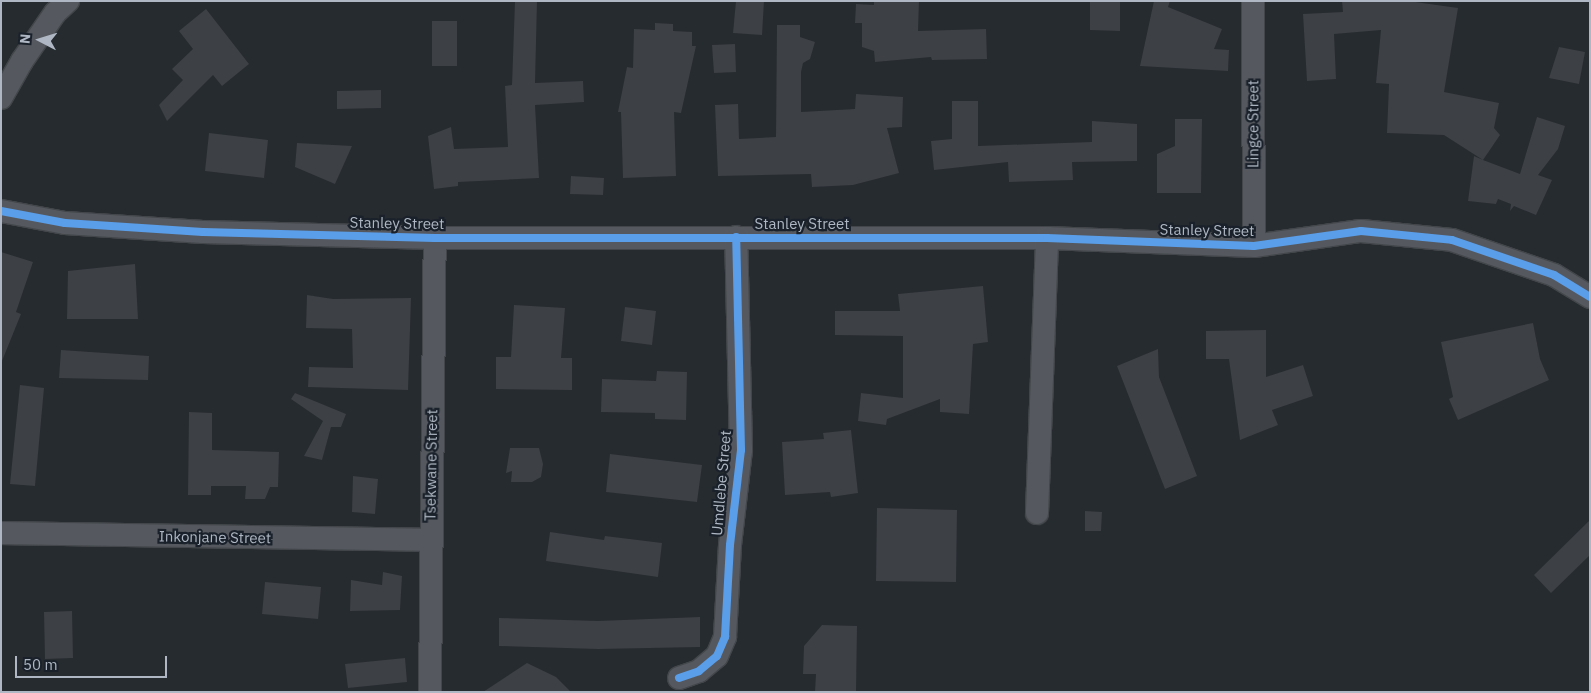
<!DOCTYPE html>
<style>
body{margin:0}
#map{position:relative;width:1591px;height:693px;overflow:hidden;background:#262b30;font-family:"IBM Plex Sans",sans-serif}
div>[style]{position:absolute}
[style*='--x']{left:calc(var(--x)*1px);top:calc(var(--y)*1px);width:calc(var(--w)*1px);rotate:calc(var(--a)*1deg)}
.building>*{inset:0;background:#3d4045}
.roads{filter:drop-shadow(1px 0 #43474b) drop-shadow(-1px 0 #43474b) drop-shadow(0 1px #43474b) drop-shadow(0 -1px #43474b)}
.minor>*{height:22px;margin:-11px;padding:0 11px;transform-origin:11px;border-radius:11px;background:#55595f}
.cycleway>*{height:8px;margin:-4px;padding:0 4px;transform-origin:4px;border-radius:4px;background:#5a9eea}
span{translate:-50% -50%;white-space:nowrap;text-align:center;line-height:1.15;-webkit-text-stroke:4.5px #1a212a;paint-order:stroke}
.street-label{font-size:15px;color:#aeb7c3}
.frame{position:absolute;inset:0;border:2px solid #aeb7c3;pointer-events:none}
.north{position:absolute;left:15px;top:15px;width:50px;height:50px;-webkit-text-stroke:4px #1a212a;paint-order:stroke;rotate:275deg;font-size:14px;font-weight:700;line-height:20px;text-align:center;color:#aeb7c3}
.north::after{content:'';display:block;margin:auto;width:18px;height:22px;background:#aeb7c3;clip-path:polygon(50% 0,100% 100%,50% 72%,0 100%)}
.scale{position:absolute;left:15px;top:656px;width:152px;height:22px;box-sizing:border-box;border:2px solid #aeb7c3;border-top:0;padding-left:6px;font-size:15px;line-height:18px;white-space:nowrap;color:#aeb7c3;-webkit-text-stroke:4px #1a212a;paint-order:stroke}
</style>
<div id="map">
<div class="building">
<div style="clip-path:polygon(515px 1px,537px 1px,535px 83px,583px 81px,584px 102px,535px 105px,539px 178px,458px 182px,458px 186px,434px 189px,428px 136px,451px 127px,454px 149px,508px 147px,505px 86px,512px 85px)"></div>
<div style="clip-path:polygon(736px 1px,764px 1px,762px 35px,733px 33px)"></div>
<div style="clip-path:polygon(874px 1px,919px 1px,918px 31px,986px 29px,987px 59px,932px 60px,931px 57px,875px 62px,874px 51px,862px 47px,862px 23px,855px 23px,856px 4px,874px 5px)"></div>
<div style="clip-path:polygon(1090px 1px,1120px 1px,1120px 31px,1090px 30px)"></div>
<div style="clip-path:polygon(1154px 1px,1170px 1px,1168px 7px,1222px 29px,1214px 49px,1229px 50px,1228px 71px,1140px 66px)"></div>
<div style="clip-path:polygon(1342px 1px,1408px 1px,1458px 8px,1444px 92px,1499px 103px,1494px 128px,1500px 135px,1483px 160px,1520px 174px,1537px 117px,1565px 126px,1558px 149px,1538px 175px,1552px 180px,1536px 215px,1514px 206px,1510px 211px,1511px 204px,1498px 199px,1496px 204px,1468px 201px,1474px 156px,1483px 160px,1444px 135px,1387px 133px,1389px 84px,1376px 83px,1381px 30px,1334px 34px,1336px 79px,1307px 81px,1303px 14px,1343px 12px)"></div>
<div style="clip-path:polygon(206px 9px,249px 64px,222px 86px,213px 75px,167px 121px,159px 105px,183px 80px,172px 69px,193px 49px,179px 31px)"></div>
<div style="clip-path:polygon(432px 21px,457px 21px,457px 66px,432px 66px)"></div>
<div style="clip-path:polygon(655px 23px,673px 24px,673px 31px,692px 32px,692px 46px,696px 46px,681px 113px,674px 112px,676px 176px,623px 178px,621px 112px,618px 112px,627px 67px,633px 68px,634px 29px,655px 30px)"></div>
<div style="clip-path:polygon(777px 25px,800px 25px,800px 37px,815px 42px,810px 59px,803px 63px,801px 72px,801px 112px,855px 109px,856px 94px,903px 97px,902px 127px,887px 128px,899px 173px,853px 185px,812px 187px,811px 174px,718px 176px,715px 105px,738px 104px,739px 139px,776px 137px)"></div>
<div style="clip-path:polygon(735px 44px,736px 72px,714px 73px,712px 45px)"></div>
<div style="clip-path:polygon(1559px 47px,1585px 52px,1579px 84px,1549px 78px)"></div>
<div style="clip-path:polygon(381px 90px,381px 108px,337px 109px,337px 91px)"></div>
<div style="clip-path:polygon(952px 101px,978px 101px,978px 146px,1092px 142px,1092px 121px,1137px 124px,1137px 161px,1072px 162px,1073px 180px,1009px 182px,1008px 162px,934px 170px,931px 141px,952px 139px)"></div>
<div style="clip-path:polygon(1175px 119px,1202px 119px,1201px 193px,1157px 193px,1157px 154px,1175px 146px)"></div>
<div style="clip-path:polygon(209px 133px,268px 140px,264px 178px,205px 171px)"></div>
<div style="clip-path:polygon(297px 143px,352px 146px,335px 184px,295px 167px)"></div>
<div style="clip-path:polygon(571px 176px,604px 178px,603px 195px,570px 194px)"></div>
<div style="clip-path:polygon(1px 252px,33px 262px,16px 312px,21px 314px,2px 361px)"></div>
<div style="clip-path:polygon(135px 264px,138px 319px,67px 319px,68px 271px)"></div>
<div style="clip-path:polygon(983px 286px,988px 342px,973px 344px,969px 414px,940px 412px,940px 399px,887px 419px,886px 425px,858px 421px,861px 393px,903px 398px,903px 336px,835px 335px,835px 311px,900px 311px,898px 294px)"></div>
<div style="clip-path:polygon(307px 295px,333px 299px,411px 298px,408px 390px,308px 387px,309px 367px,353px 368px,352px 329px,306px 328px)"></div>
<div style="clip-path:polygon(514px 305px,565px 308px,561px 358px,572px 358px,572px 390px,496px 389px,496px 357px,511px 357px)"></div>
<div style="clip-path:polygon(625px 307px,656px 311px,652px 345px,621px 341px)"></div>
<div style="clip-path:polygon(1533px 323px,1540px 359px,1549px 380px,1458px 420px,1449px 399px,1453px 397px,1441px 342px)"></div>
<div style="clip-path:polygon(1266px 330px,1266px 377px,1303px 365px,1313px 396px,1272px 410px,1278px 425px,1240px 440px,1229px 359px,1206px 359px,1206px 331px)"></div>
<div style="clip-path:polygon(1158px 349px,1159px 377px,1197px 476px,1165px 489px,1117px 366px)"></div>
<div style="clip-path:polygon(61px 350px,149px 356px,148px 380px,59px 378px)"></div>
<div style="clip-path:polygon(657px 371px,687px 372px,686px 420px,655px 419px,655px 413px,601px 412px,602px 379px,656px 381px)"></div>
<div style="clip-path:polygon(20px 385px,44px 388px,35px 486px,10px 484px)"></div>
<div style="clip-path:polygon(295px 393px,346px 414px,341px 427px,331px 427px,322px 460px,304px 456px,323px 421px,291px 399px)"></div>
<div style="clip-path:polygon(189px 412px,212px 413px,212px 450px,279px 452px,278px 487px,270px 487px,265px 499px,245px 499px,246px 486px,211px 486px,211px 495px,188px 495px)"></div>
<div style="clip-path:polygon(851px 430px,858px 493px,831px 497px,830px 492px,785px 495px,782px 442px,824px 439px,823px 433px)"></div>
<div style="clip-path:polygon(510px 448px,539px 448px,543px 464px,541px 477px,532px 482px,511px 482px,512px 471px,506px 473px)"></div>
<div style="clip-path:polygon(610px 454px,702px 465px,697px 502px,606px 492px)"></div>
<div style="clip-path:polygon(353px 476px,378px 479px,375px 514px,352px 512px)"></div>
<div style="clip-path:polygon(877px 508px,957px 510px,956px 582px,876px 581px)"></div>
<div style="clip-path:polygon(1085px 511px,1102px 512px,1101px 531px,1085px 531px)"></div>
<div style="clip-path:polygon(1590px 520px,1590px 555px,1551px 593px,1534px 575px)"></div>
<div style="clip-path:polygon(550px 532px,604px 540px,605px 536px,662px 543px,658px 577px,546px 561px)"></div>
<div style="clip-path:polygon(383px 572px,402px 576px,400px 610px,350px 611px,351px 580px,382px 585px)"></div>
<div style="clip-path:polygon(265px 582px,321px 587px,318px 619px,262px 614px)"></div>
<div style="clip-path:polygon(72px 611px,73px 658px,45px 659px,44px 612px)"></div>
<div style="clip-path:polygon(700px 617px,700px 647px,598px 649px,499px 646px,499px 618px,598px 621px)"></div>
<div style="clip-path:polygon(822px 625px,857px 626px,856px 692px,815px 692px,816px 674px,803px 674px,804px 646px)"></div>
<div style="clip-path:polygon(405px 658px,407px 682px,348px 688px,345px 664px)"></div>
<div style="clip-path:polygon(527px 663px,556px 677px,571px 692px,483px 692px)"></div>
</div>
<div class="roads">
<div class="minor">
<div style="--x:1253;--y:1;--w:245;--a:89.8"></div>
<div style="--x:1;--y:98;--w:43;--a:-60.4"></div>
<div style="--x:22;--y:61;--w:58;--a:-55.5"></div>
<div style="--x:55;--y:13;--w:18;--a:-43"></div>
<div style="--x:1;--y:211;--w:65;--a:10.6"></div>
<div style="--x:65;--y:223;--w:138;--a:3.7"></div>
<div style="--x:203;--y:232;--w:232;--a:1.5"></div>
<div style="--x:435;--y:238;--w:612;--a:0"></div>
<div style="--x:1047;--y:238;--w:207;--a:2.2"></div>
<div style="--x:1254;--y:246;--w:108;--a:-8"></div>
<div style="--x:1361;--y:231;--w:91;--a:5.6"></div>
<div style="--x:1452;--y:240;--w:108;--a:18.9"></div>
<div style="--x:1554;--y:275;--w:42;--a:31.4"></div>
<div style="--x:1037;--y:513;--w:275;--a:-87.9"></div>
<div style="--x:1;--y:533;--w:428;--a:0.9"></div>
<div style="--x:679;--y:678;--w:21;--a:-19"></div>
<div style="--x:699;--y:671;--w:23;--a:-40"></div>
<div style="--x:717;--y:656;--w:21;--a:-67"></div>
<div style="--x:725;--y:637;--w:92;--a:-86.9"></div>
<div style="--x:730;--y:545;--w:96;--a:-83.4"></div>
<div style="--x:741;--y:450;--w:213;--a:-91.3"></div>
<div style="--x:430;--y:692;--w:454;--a:-89.4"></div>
</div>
</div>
<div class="cycleway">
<div style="--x:1;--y:211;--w:65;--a:10.6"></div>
<div style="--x:65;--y:223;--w:138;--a:3.7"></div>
<div style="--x:203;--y:232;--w:232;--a:1.5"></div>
<div style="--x:435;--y:238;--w:612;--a:0"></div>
<div style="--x:1047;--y:238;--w:207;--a:2.2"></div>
<div style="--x:1254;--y:246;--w:108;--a:-8"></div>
<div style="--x:1361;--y:231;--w:91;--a:5.6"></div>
<div style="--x:1452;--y:240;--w:108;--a:18.9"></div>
<div style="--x:1554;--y:275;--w:42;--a:31.4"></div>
<div style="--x:679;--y:678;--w:21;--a:-19"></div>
<div style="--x:699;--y:671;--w:23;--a:-40"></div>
<div style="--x:717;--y:656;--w:21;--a:-67"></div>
<div style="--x:725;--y:637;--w:92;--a:-86.9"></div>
<div style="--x:730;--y:545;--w:96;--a:-83.4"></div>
<div style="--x:741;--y:450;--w:213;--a:-91.3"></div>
</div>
<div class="street-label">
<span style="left:1253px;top:124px;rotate:-90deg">Lingce Street</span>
<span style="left:397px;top:223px;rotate:1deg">Stanley Street</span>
<span style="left:802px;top:224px">Stanley Street</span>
<span style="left:1207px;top:230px;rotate:1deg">Stanley Street</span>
<span style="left:431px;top:465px;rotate:-89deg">Tsekwane Street</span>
<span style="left:721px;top:483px;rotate:-85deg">Umdlebe Street</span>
<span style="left:215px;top:537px;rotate:1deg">Inkonjane Street</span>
</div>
<div class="frame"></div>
<div class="north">N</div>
<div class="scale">50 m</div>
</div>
